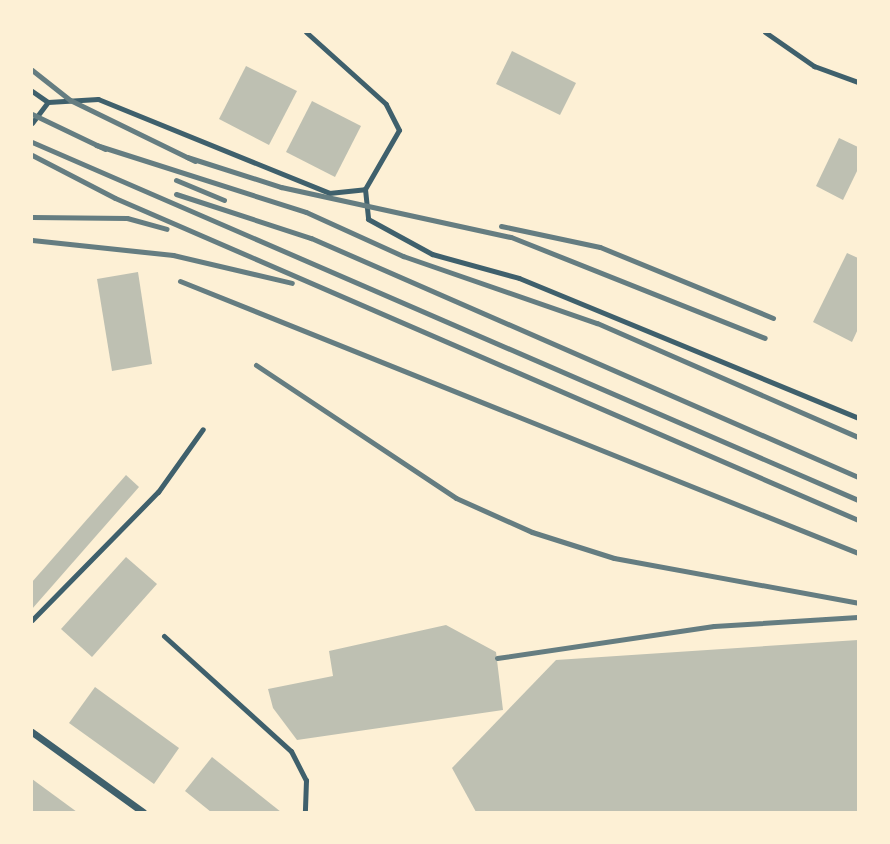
<!DOCTYPE html>
<style>
body{margin:0}
#map{position:relative;width:890px;height:844px;overflow:hidden;background:#fdf0d5;font-family:Barlow,sans-serif}
div>[style]{position:absolute}
[style*='--x']{left:calc(var(--x)*1px);top:calc(var(--y)*1px);width:calc(var(--w)*1px);rotate:calc(var(--a)*1deg)}
.building>*{inset:0;background:#bec0b2}
.service>*{height:5px;margin:-2.5px;padding:0 2.5px;transform-origin:2.5px;border-radius:2.5px;background:#3f606c}
.minor>*{height:7px;margin:-3.5px;padding:0 3.5px;transform-origin:3.5px;border-radius:3.5px;background:#3f606c}
.rail>*{height:5px;margin:-2.5px;padding:0 2.5px;transform-origin:2.5px;border-radius:2.5px;background:#657d81}
span{translate:-50% -50%;white-space:nowrap;text-align:center;line-height:1.15;-webkit-text-stroke:5px #fdf0d5;paint-order:stroke}
.frame{position:absolute;inset:0;border:33px solid #fdf0d5;pointer-events:none}
</style>
<div id="map">
<div class="building">
<div style="clip-path:polygon(512px 51px,576px 83px,560px 115px,496px 84px)"></div>
<div style="clip-path:polygon(246px 66px,297px 91px,269px 145px,219px 119px)"></div>
<div style="clip-path:polygon(312px 101px,361px 126px,335px 177px,286px 152px)"></div>
<div style="clip-path:polygon(839px 138px,858px 147px,858px 169px,843px 200px,816px 186px)"></div>
<div style="clip-path:polygon(847px 253px,858px 258px,858px 329px,852px 342px,813px 322px)"></div>
<div style="clip-path:polygon(138px 272px,152px 364px,112px 371px,97px 279px)"></div>
<div style="clip-path:polygon(126px 475px,139px 487px,32px 609px,32px 582px)"></div>
<div style="clip-path:polygon(126px 557px,157px 584px,92px 657px,61px 629px)"></div>
<div style="clip-path:polygon(446px 625px,496px 652px,503px 710px,297px 740px,273px 708px,268px 689px,333px 676px,329px 651px)"></div>
<div style="clip-path:polygon(858px 640px,858px 812px,476px 812px,452px 768px,556px 660px)"></div>
<div style="clip-path:polygon(95px 687px,179px 748px,154px 784px,69px 723px)"></div>
<div style="clip-path:polygon(212px 757px,281px 812px,211px 812px,185px 791px)"></div>
<div style="clip-path:polygon(32px 779px,77px 812px,32px 812px)"></div>
</div>
<div class="service">
<div style="--x:765;--y:32;--w:60;--a:34.8"></div>
<div style="--x:814;--y:66;--w:47;--a:20"></div>
<div style="--x:32;--y:91;--w:19;--a:35"></div>
<div style="--x:48;--y:102;--w:50;--a:-3.4"></div>
<div style="--x:98;--y:99;--w:249;--a:22.1"></div>
<div style="--x:329;--y:193;--w:36;--a:-6"></div>
<div style="--x:365;--y:189;--w:68;--a:-60"></div>
<div style="--x:399;--y:130;--w:29;--a:-117"></div>
<div style="--x:386;--y:104;--w:108;--a:-138"></div>
<div style="--x:32;--y:123;--w:26;--a:-53"></div>
<div style="--x:365;--y:189;--w:30;--a:84"></div>
<div style="--x:368;--y:219;--w:73;--a:28.7"></div>
<div style="--x:432;--y:254;--w:90;--a:15.4"></div>
<div style="--x:519;--y:278;--w:367;--a:22.4"></div>
<div style="--x:32;--y:620;--w:180;--a:-45.5"></div>
<div style="--x:158;--y:492;--w:77;--a:-54.5"></div>
<div style="--x:164;--y:636;--w:171;--a:42.2"></div>
<div style="--x:291;--y:751;--w:33;--a:63"></div>
<div style="--x:306;--y:780;--w:32;--a:92"></div>
</div>
<div class="minor">
<div style="--x:32;--y:732;--w:137;--a:35.8"></div>
</div>
<div class="rail">
<div style="--x:32;--y:70;--w:48;--a:38.3"></div>
<div style="--x:70;--y:100;--w:139;--a:26"></div>
<div style="--x:32;--y:114;--w:81;--a:25.6"></div>
<div style="--x:32;--y:142;--w:900;--a:23.43"></div>
<div style="--x:96;--y:145;--w:220;--a:17.7"></div>
<div style="--x:306;--y:212;--w:107;--a:24.4"></div>
<div style="--x:403;--y:256;--w:205;--a:19.1"></div>
<div style="--x:597;--y:323;--w:285;--a:23.6"></div>
<div style="--x:32;--y:155;--w:93;--a:27.4"></div>
<div style="--x:115;--y:198;--w:810;--a:23.43"></div>
<div style="--x:187;--y:157;--w:99;--a:17.7"></div>
<div style="--x:281;--y:187;--w:235;--a:12.3"></div>
<div style="--x:511;--y:237;--w:273;--a:21.7"></div>
<div style="--x:176;--y:180;--w:52;--a:22.6"></div>
<div style="--x:176;--y:194;--w:142;--a:18.1"></div>
<div style="--x:311;--y:238;--w:597;--a:23.6"></div>
<div style="--x:32;--y:217;--w:95;--a:0.6"></div>
<div style="--x:127;--y:218;--w:41;--a:15.4"></div>
<div style="--x:501;--y:226;--w:101;--a:12"></div>
<div style="--x:600;--y:247;--w:187;--a:22.3"></div>
<div style="--x:32;--y:240;--w:142;--a:6.1"></div>
<div style="--x:173;--y:255;--w:122;--a:13.2"></div>
<div style="--x:180;--y:281;--w:731;--a:21.86"></div>
<div style="--x:256;--y:365;--w:240;--a:33.6"></div>
<div style="--x:456;--y:498;--w:83;--a:24.1"></div>
<div style="--x:532;--y:532;--w:86;--a:17.6"></div>
<div style="--x:614;--y:558;--w:248;--a:10.4"></div>
<div style="--x:497;--y:658;--w:219;--a:-8.4"></div>
<div style="--x:714;--y:626;--w:144;--a:-3.6"></div>
</div>
<div class="frame"></div>
</div>
